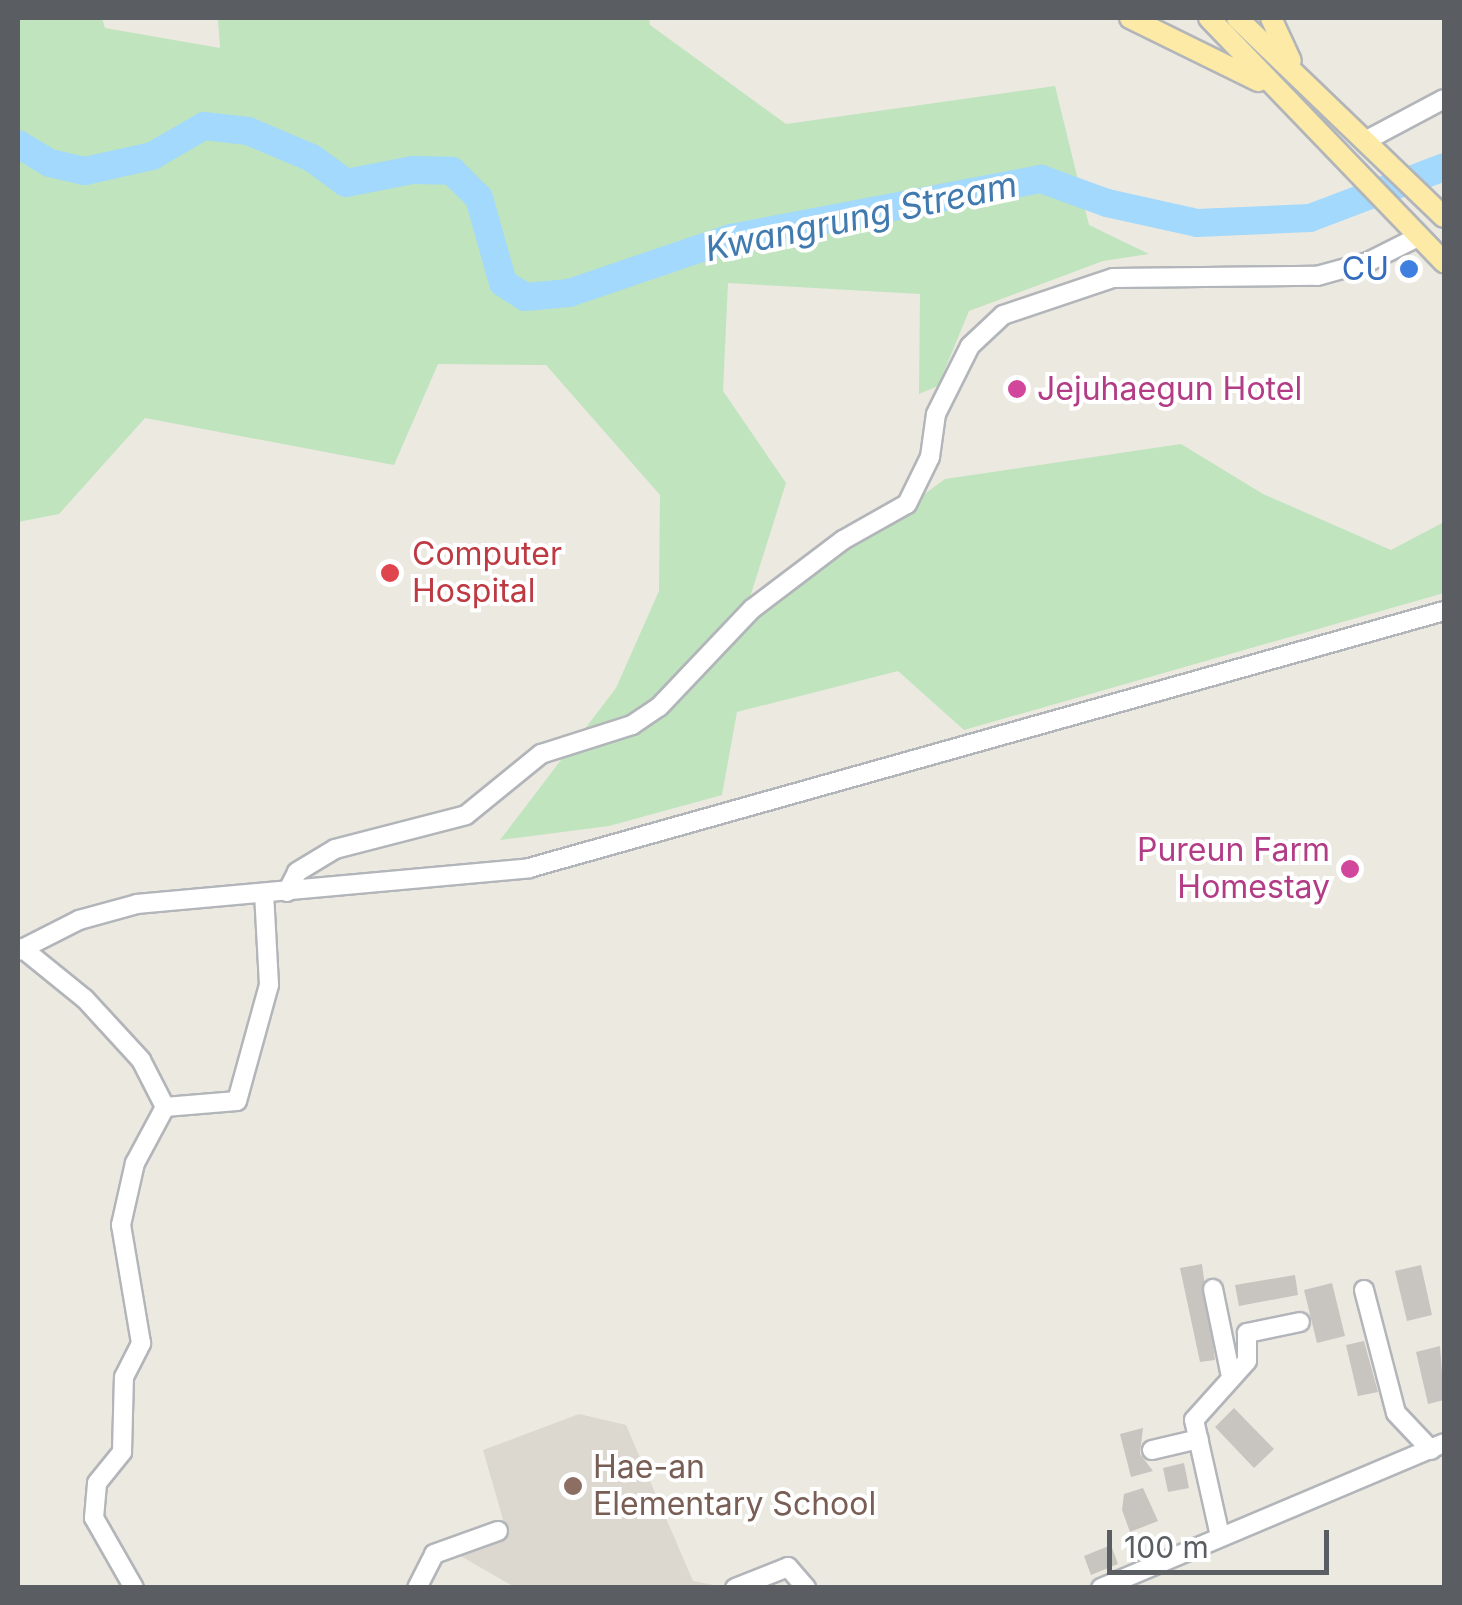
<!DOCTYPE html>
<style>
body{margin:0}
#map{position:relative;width:1462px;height:1605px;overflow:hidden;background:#ece9e1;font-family:Inter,sans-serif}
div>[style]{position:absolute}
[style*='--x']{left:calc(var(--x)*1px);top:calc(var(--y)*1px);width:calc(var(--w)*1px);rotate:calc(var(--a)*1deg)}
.education>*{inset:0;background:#dcd8cf}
.green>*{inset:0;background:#c0e4be}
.river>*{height:28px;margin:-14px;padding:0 14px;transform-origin:14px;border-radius:14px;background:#a2d9fc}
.building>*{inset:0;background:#c8c4bf}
.roads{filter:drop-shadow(2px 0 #b2b5b9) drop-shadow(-2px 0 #b2b5b9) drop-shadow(0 2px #b2b5b9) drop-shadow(0 -2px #b2b5b9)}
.minor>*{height:18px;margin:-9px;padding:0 9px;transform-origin:9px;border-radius:9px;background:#fff}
.major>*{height:20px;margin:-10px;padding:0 10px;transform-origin:10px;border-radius:10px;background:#fceaa6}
.dots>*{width:28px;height:28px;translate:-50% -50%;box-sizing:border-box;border:5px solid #fff;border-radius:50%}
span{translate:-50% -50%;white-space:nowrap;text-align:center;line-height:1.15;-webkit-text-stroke:8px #fff;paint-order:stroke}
.shop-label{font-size:32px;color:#366cbe}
.right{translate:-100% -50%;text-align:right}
.hotel-label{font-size:32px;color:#b23c85}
.left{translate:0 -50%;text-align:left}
.health-label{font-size:32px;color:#be3a42}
.education-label{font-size:32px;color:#785e54}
.water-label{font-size:35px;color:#407aae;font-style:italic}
.frame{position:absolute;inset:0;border:20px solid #5a5e62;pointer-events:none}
.scale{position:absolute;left:1107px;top:1530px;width:222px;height:45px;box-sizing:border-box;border:5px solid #5a5e62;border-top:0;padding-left:12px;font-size:30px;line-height:35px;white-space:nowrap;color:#5a5e62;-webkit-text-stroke:8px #fff;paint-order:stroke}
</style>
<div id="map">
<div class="education">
<div style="clip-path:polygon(579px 1414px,626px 1425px,693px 1581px,725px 1587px,511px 1585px,457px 1554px,504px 1523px,483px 1450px)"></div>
</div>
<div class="green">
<div style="clip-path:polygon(18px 18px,102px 18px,105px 28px,220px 48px,218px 18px,649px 18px,650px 25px,786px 124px,1055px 86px,1089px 225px,1149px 254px,1103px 261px,969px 311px,938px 386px,919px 394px,920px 294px,728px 283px,723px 391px,786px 483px,740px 629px,945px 479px,1181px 444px,1263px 494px,1391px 550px,1444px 522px,1444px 593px,964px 730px,898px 671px,737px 712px,722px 795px,609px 826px,500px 840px,616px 688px,659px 591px,660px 495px,546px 365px,438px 364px,394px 465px,145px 418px,59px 514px,18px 522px)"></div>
</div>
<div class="river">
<div style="--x:18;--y:144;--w:37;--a:31"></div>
<div style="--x:50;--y:163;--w:36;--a:13"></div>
<div style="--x:85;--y:171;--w:69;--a:-12.6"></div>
<div style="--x:152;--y:156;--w:60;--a:-30"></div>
<div style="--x:204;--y:126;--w:44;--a:6.5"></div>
<div style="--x:248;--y:131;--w:69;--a:22.9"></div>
<div style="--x:312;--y:158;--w:42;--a:36.3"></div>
<div style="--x:346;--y:183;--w:68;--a:-11"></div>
<div style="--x:413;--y:170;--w:39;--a:1"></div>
<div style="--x:452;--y:171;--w:38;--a:45"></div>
<div style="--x:479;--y:198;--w:88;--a:74.2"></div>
<div style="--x:503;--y:283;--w:26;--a:32"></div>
<div style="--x:525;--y:297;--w:44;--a:-5.2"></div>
<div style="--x:569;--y:293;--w:171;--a:-18.8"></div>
<div style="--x:731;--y:238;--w:316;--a:-10.8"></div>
<div style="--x:1041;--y:179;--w:70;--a:20"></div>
<div style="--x:1107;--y:203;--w:92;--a:12.5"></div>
<div style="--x:1197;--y:223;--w:113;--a:-2.5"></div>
<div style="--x:1310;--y:218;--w:143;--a:-20.8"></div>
</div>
<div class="building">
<div style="clip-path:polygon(1202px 1264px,1215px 1360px,1200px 1362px,1180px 1268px)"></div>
<div style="clip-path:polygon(1421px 1265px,1432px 1315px,1407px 1321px,1395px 1271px)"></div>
<div style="clip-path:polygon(1295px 1275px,1298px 1295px,1239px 1306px,1235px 1285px)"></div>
<div style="clip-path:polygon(1332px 1283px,1345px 1336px,1317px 1343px,1304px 1290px)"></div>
<div style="clip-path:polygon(1364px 1341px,1378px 1392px,1358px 1396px,1346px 1345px)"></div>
<div style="clip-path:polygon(1440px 1346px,1444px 1400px,1428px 1404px,1416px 1352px)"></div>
<div style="clip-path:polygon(1234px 1408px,1274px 1449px,1254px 1468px,1215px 1427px)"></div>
<div style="clip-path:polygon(1143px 1428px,1140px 1454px,1153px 1471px,1131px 1477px,1120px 1434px)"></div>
<div style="clip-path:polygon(1184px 1463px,1189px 1488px,1168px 1492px,1163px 1468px)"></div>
<div style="clip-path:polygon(1143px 1488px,1158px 1521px,1130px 1532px,1122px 1510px,1124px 1494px)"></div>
<div style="clip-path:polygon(1111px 1545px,1118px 1564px,1091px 1575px,1084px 1556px)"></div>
</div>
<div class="roads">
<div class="minor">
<div style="--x:1365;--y:141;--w:89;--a:-28"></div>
<div style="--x:287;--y:892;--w:22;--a:-63"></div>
<div style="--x:297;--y:872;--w:44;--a:-31.2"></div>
<div style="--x:335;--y:849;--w:135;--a:-14.5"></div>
<div style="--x:466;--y:815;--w:97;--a:-39.1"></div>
<div style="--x:541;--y:754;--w:96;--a:-17.7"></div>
<div style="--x:632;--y:725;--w:32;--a:-34"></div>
<div style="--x:659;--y:707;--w:135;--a:-46.5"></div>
<div style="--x:752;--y:609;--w:114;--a:-37.2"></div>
<div style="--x:843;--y:540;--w:73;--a:-29.4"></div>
<div style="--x:907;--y:504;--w:52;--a:-63.9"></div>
<div style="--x:930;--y:457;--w:43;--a:-82.1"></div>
<div style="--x:936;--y:414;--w:76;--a:-63.4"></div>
<div style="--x:970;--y:346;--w:45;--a:-43.2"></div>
<div style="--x:1003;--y:315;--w:116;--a:-18.6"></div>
<div style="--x:1113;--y:278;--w:204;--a:-0.6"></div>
<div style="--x:1317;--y:276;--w:53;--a:-15.4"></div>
<div style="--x:1368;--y:262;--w:56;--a:-26.6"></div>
<div style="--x:22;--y:948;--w:81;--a:39"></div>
<div style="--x:85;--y:999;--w:83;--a:47.4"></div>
<div style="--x:141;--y:1060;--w:53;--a:62.9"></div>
<div style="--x:18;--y:951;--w:68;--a:-26.9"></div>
<div style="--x:79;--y:920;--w:60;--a:-15.4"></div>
<div style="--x:137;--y:904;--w:394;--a:-5.2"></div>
<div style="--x:529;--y:868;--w:950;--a:-15.69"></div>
<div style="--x:165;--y:1107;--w:72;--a:-4.8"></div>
<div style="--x:237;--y:1101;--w:120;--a:-74.6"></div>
<div style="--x:269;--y:985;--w:91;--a:-93.1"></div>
<div style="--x:1213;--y:1289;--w:90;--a:78.4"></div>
<div style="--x:1364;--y:1290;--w:127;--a:75.4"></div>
<div style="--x:1396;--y:1413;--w:51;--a:46.6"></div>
<div style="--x:1152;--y:1450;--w:48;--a:-13.2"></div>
<div style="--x:1220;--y:1536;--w:119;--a:-102.6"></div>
<div style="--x:1194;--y:1420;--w:79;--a:-48.1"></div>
<div style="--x:1247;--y:1361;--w:28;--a:-90"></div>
<div style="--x:1247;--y:1333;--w:54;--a:-11.7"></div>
<div style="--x:134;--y:1588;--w:81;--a:-119.7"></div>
<div style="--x:94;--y:1518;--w:35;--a:-85"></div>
<div style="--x:97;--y:1483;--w:40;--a:-51"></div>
<div style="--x:122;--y:1452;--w:75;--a:-88.5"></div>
<div style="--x:124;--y:1377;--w:38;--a:-63"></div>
<div style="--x:141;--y:1343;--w:120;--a:-99.6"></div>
<div style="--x:121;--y:1225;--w:64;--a:-77.3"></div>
<div style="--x:135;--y:1163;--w:64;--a:-61.8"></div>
<div style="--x:417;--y:1588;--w:38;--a:-63"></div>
<div style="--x:434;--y:1554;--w:68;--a:-19.8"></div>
<div style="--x:735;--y:1588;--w:57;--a:-21.6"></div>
<div style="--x:788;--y:1567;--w:28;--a:49"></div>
<div style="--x:1101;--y:1588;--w:372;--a:-22.9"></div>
</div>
<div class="major">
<div style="--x:1130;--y:18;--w:143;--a:26.2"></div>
<div style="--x:1209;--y:18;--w:339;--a:46.1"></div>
<div style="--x:1237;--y:18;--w:287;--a:43.9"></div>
<div style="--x:1271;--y:18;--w:47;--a:65.1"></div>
</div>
</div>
<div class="dots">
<div style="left:1409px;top:269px;background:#3f7fe0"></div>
<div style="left:1017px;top:389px;background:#d1479c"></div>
<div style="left:390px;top:573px;background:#e0444e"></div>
<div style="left:1350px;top:869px;background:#d1479c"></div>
<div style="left:573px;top:1486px;background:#8d6e63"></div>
</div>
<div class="shop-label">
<span class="right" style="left:1389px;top:269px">CU</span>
</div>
<div class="hotel-label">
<span class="left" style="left:1037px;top:389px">Jejuhaegun Hotel</span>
<span class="right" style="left:1330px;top:869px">Pureun Farm<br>Homestay</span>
</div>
<div class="health-label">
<span class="left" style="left:412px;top:573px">Computer<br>Hospital</span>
</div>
<div class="education-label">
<span class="left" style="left:593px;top:1486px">Hae-an<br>Elementary School</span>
</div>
<div class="water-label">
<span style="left:861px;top:216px;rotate:-12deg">Kwangrung Stream</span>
</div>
<div class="frame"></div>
<div class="scale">100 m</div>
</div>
